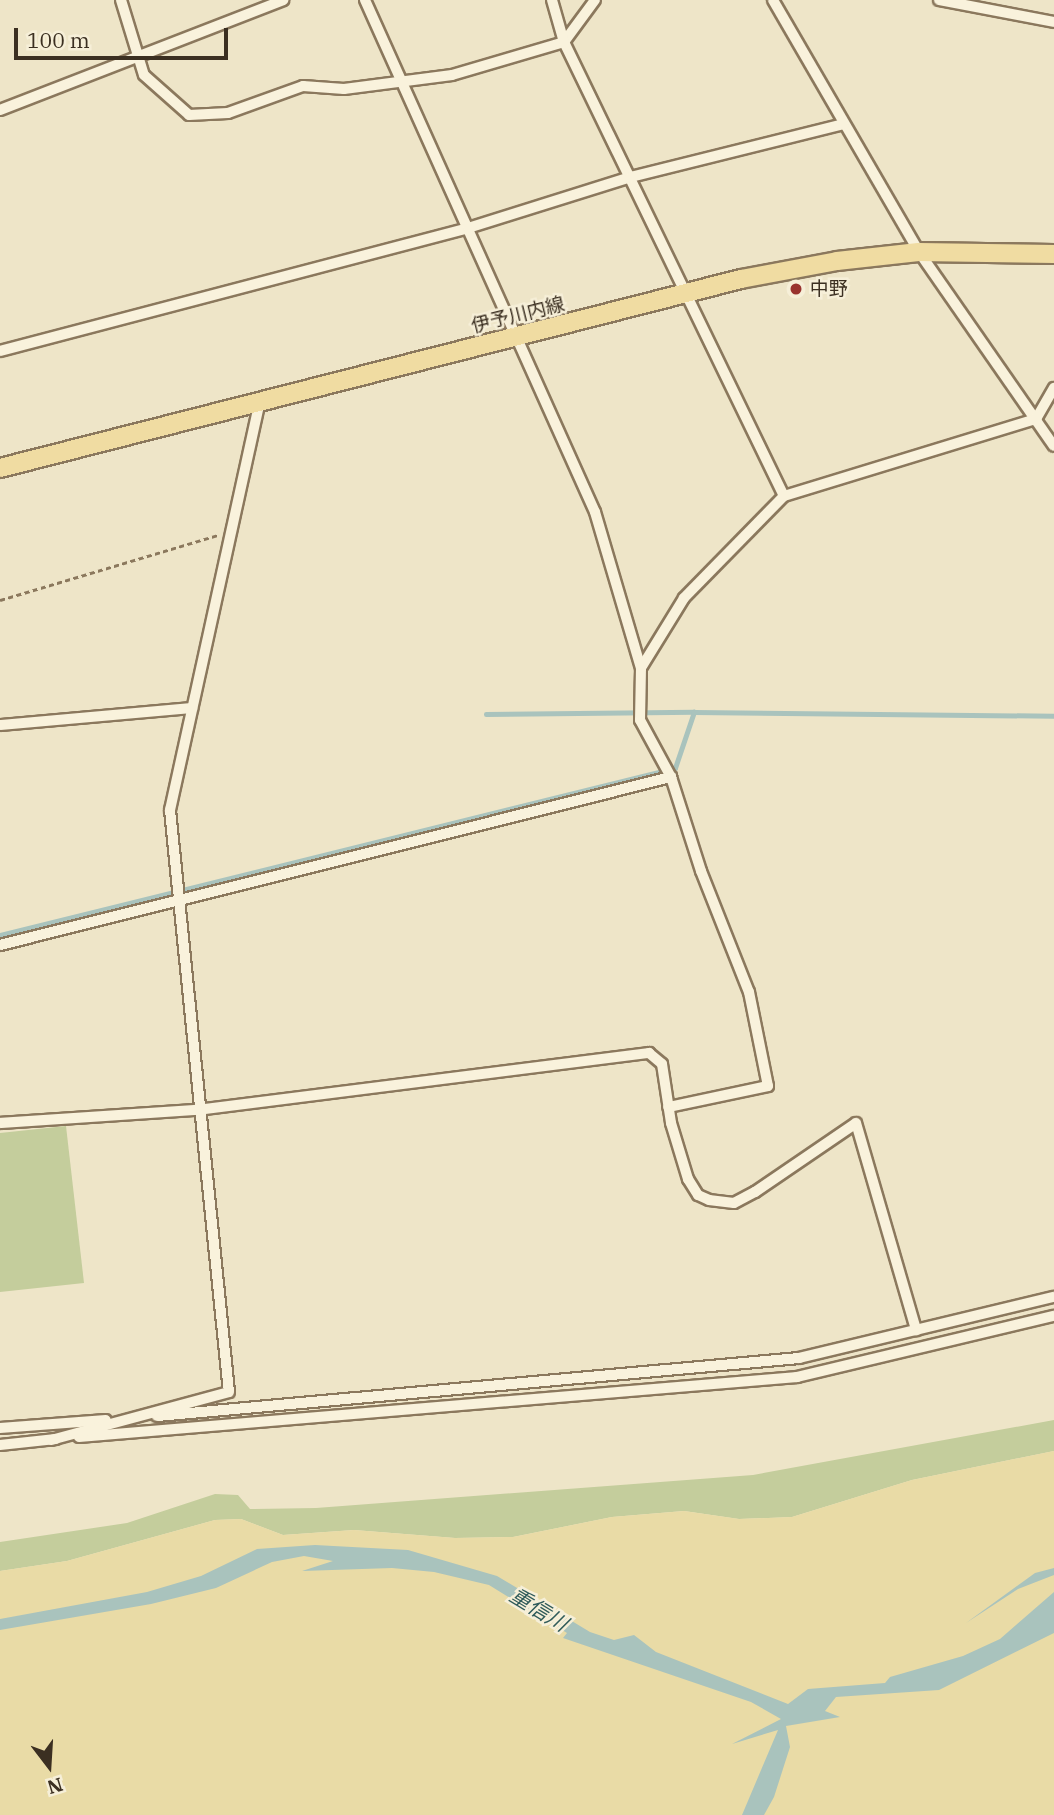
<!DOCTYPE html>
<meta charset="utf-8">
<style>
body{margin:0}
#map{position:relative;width:1054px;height:1815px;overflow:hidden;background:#eee5c8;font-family:"IBM Plex Serif","Noto Sans JP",serif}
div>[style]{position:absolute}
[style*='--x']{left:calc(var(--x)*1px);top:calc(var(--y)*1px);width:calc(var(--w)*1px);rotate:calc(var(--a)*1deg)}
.green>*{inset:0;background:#c4cd9c}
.sand>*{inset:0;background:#e9dba6}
.water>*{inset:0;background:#a9c3bd}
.stream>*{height:4.5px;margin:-2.25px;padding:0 2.25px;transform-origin:2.25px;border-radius:2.25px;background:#a9c3bd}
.path>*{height:2.5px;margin-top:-1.25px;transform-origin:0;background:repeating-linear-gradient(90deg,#8b785d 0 5px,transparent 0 8.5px)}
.roads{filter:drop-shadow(2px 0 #8b785d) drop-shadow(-2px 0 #8b785d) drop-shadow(0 2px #8b785d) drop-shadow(0 -2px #8b785d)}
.street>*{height:10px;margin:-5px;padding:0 5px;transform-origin:5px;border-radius:5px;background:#f9f2dc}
.primary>*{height:18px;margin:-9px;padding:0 9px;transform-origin:9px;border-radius:9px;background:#f0dca2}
.dots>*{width:19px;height:19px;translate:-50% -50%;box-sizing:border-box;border:4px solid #f6efd8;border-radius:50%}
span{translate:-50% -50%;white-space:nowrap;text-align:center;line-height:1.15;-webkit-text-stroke:5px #f6efd8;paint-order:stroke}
.poi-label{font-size:19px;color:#3b2f21}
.left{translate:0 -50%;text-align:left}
.street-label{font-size:19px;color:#3b2f21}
.water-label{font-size:21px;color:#305b5a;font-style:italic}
.north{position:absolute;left:14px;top:1731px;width:70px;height:70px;-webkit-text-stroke:5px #f6efd8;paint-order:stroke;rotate:163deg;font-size:19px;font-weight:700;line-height:28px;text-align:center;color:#3b2f21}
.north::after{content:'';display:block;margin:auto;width:24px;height:32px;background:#3b2f21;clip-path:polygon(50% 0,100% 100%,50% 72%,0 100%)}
.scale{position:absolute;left:14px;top:28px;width:214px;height:32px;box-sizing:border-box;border:4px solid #3b2f21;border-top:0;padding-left:9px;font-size:21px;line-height:24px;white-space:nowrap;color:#3b2f21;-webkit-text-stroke:5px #f6efd8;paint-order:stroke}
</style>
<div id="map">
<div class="green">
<div style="clip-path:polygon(66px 1126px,84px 1283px,0 1292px,0 1133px)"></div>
<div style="clip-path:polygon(1054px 1420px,1054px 1451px,912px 1480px,792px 1517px,739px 1519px,684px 1511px,612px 1517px,513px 1537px,455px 1538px,354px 1530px,283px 1535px,241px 1519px,215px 1520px,67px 1561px,0 1571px,0 1542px,127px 1523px,215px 1494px,238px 1495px,250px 1509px,316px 1508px,753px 1475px)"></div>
</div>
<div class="sand">
<div style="clip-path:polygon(1054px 1451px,1054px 1815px,0 1815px,0 1571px,67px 1561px,215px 1520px,241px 1519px,283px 1535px,354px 1530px,455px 1538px,513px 1537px,612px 1517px,684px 1511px,739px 1519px,792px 1517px,912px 1480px)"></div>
</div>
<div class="water">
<div style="clip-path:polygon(315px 1545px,408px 1550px,497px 1576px,590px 1632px,614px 1640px,634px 1635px,656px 1652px,788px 1704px,808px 1689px,885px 1683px,890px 1677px,963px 1656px,1000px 1639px,1054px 1592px,1054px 1633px,939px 1690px,836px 1697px,825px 1711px,840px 1717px,786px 1726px,790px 1747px,774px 1797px,764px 1815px,742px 1815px,778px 1730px,732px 1744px,781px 1719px,751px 1702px,563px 1638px,567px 1633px,489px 1585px,434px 1572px,392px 1568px,302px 1571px,333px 1561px,304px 1556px,272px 1562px,216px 1588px,151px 1604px,0 1630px,0 1619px,147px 1592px,201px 1576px,257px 1549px)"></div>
<div style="clip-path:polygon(1054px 1568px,1054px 1575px,1018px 1589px,966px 1623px,1035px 1573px)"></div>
</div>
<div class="stream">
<div style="--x:486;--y:714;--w:208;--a:-0.6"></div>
<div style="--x:0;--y:935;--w:695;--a:-13.9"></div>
<div style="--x:675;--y:768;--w:59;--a:-71.3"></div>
<div style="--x:694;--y:712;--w:360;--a:0.6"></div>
</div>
<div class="path">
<div style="--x:0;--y:600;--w:227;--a:-16.6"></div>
</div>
<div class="roads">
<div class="street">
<div style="--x:121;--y:0;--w:78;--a:73"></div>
<div style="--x:144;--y:75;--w:60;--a:41.6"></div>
<div style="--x:189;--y:115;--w:39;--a:-3"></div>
<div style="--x:228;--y:113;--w:80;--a:-19.8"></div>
<div style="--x:303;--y:86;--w:41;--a:4.2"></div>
<div style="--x:344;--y:89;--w:109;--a:-7.4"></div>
<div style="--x:452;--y:75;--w:117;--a:-16.4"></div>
<div style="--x:564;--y:42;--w:52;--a:-53.6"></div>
<div style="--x:365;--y:0;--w:561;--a:65.81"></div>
<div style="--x:595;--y:512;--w:163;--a:73.6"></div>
<div style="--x:641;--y:668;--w:52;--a:91.1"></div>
<div style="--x:640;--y:720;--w:65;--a:61.5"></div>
<div style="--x:671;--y:777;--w:99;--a:72.3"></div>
<div style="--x:701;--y:871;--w:130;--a:68.4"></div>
<div style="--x:749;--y:992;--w:96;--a:78.6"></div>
<div style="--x:768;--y:1086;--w:102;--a:168.1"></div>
<div style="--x:552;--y:0;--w:44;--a:74.1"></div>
<div style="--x:564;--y:42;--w:504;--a:64.15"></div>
<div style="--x:773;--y:0;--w:291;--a:59.9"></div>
<div style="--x:919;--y:252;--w:236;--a:55.2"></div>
<div style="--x:939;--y:0;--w:117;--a:10.8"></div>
<div style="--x:0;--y:110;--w:304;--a:-21.2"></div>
<div style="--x:0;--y:351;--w:484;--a:-14.7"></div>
<div style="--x:468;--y:228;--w:171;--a:-17.4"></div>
<div style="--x:631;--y:177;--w:219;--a:-14"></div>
<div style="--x:641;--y:668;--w:82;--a:-58.4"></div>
<div style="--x:684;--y:598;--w:143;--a:-45.6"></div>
<div style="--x:784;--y:496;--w:264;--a:-17"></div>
<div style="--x:1036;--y:419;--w:36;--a:-60"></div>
<div style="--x:0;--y:725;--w:193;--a:-5.1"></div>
<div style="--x:0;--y:945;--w:692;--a:-14.06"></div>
<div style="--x:0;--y:1123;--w:197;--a:-3.8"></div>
<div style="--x:197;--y:1110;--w:456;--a:-7.2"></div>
<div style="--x:649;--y:1053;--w:17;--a:40"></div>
<div style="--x:662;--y:1064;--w:60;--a:81.3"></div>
<div style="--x:671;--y:1123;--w:59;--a:73.1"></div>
<div style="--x:688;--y:1179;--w:19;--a:58"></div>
<div style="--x:698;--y:1195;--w:12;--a:24"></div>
<div style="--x:709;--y:1200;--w:25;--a:7"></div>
<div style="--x:734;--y:1203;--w:24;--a:-28"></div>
<div style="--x:755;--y:1192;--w:122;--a:-34.3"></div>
<div style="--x:856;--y:1123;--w:216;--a:73.8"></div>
<div style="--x:157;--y:1416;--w:645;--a:-5.16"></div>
<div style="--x:799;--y:1358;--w:262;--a:-13.5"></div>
<div style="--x:0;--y:1428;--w:106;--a:-4.3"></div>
<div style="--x:79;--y:1437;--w:721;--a:-4.78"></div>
<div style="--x:797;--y:1377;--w:264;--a:-13.4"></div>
<div style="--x:51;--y:1440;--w:184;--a:-15.1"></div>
<div style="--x:229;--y:1392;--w:585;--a:-95.79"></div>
<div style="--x:170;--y:810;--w:418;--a:-77.6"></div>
<div style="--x:0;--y:1445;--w:56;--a:-6.1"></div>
</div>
<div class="primary">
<div style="--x:0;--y:468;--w:765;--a:-14.31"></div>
<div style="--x:741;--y:279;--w:98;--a:-10.6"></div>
<div style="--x:837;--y:261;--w:82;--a:-6.3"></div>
<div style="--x:919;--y:252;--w:135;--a:0.8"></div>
</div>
</div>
<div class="dots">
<div style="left:796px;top:289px;background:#99332e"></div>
</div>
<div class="poi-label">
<span class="left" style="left:810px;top:289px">中野</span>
</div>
<div class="street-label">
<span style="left:518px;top:315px;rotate:-14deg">伊予川内線</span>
</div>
<div class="water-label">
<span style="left:539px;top:1609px;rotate:31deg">重信川</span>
</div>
<div class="north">N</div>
<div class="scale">100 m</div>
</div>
